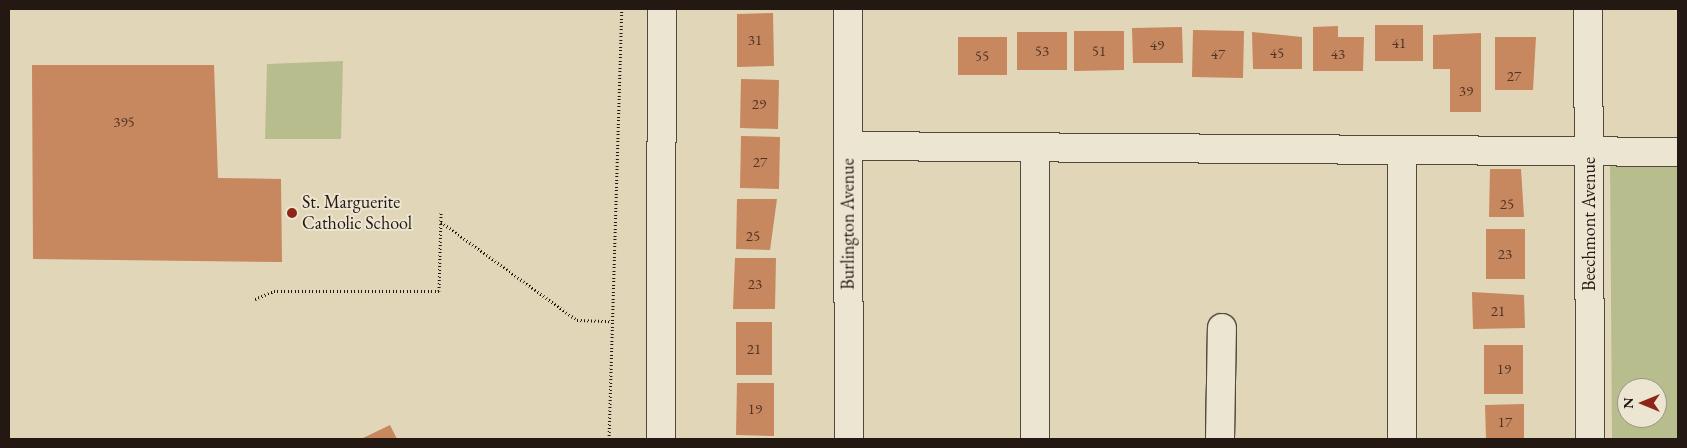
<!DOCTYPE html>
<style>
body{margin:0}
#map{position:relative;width:1687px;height:448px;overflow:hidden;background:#e1d7b8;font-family:"EB Garamond",serif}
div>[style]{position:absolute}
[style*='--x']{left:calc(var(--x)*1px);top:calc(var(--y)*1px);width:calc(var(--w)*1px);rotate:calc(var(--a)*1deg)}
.green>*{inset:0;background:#b7bd8c}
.building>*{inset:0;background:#c7875f}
.path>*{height:3px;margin-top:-1.5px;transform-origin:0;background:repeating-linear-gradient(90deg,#241813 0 1px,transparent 0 3.5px)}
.roads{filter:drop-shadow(1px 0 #53483c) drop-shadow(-1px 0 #53483c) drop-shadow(0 1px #53483c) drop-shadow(0 -1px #53483c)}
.minor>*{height:28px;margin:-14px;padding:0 14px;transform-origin:14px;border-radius:14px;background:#ece5d1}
.dots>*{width:14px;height:14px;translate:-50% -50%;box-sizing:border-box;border:2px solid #ece5d1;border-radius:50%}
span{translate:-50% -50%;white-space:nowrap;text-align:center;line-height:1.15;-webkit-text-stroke:4px #ece5d1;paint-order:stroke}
.number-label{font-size:15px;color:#4d3426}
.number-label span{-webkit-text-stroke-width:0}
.poi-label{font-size:18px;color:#241813}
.left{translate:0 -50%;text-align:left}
.street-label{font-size:18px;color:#241813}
.frame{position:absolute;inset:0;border:10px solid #241813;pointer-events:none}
.north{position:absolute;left:1617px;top:378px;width:50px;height:50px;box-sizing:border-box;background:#ece5d1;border:1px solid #9c9385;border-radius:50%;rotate:270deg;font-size:14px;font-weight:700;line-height:20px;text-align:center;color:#241813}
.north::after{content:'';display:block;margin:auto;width:18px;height:22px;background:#8f2418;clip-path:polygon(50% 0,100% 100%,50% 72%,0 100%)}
</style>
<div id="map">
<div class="green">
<div style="clip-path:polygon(343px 61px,341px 139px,265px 139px,267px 64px)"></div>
<div style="clip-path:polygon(evenodd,1610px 157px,1678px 158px,1678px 439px,1612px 439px,1610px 157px,1627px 388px,1657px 388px,1657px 418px,1627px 418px,1627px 388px)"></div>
</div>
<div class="building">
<div style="clip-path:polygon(773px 13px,774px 66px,737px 67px,737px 14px)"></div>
<div style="clip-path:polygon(1375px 25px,1423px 25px,1423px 61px,1375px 61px)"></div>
<div style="clip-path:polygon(1338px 26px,1338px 37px,1364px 37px,1363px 71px,1313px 71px,1313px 27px)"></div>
<div style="clip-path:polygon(1182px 27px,1183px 63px,1133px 63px,1132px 28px)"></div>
<div style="clip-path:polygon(1193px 30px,1244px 31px,1243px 78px,1192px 77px)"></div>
<div style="clip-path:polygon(1074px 31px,1124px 31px,1124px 70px,1074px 71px)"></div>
<div style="clip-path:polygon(1017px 32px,1067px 32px,1067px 70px,1017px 70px)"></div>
<div style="clip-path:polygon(1252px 32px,1302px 37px,1302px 69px,1253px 69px)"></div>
<div style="clip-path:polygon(1481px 33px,1481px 112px,1450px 112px,1450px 69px,1433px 69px,1433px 35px)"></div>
<div style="clip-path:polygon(958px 37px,1007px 37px,1007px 75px,958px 75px)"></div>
<div style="clip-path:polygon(1495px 37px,1536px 37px,1533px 90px,1495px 90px)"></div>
<div style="clip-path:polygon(32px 65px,214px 65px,218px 178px,281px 179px,282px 262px,33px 259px)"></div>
<div style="clip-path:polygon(741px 79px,779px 80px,778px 129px,740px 128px)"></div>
<div style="clip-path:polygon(741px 136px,780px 137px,779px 189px,740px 188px)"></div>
<div style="clip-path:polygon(1490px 169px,1521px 169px,1524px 217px,1489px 217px)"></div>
<div style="clip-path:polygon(737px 199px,777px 199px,770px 250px,736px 249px)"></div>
<div style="clip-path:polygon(1486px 229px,1525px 229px,1525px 279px,1486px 279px)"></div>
<div style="clip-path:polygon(735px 258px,776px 258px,775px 309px,733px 309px)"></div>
<div style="clip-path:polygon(1472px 292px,1524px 295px,1525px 328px,1473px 329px)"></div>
<div style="clip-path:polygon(736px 322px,772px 322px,772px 375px,736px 375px)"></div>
<div style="clip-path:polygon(1484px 345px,1523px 345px,1523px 394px,1484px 394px)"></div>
<div style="clip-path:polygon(737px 383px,774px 383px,774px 436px,736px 435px)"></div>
<div style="clip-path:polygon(1524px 404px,1524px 439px,1486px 439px,1485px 405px)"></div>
<div style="clip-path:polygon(390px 425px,397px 439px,361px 439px)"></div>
</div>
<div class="path">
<div style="--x:441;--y:222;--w:168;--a:35.8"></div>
<div style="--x:577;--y:320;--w:35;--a:2"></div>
<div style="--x:255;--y:299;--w:21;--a:-23"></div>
<div style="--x:274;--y:291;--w:165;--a:0"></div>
<div style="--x:439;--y:291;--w:79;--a:-88.5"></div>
<div style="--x:609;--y:439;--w:430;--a:-88.3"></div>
</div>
<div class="roads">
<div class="minor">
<div style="--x:848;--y:9;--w:430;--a:89.9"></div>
<div style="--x:1588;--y:9;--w:430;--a:89.7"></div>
<div style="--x:848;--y:146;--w:830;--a:0.41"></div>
<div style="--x:1035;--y:147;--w:292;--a:90"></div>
<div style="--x:1402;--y:151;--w:288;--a:90"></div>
<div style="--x:661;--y:439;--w:430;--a:-89.9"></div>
<div style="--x:1220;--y:439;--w:111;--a:-89"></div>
</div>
</div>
<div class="dots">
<div style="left:292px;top:213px;background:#8f2418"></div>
</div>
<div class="number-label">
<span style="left:755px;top:40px">31</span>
<span style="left:1399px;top:43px">41</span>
<span style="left:1157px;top:45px">49</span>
<span style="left:1042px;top:51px">53</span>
<span style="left:1099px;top:51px">51</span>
<span style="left:1277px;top:53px">45</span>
<span style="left:1218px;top:54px">47</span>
<span style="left:1338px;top:54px">43</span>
<span style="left:982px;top:56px">55</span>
<span style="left:1514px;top:76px">27</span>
<span style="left:1466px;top:91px">39</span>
<span style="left:759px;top:104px">29</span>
<span style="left:124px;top:122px">395</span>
<span style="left:760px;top:162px">27</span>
<span style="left:1507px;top:204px">25</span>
<span style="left:753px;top:236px">25</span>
<span style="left:1505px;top:254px">23</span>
<span style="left:755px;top:284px">23</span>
<span style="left:1498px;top:311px">21</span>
<span style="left:754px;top:349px">21</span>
<span style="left:1504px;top:369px">19</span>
<span style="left:755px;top:409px">19</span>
<span style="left:1505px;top:422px">17</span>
</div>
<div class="poi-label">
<span class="left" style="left:302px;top:213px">St. Marguerite<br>Catholic School</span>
</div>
<div class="street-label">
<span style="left:848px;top:224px;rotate:-90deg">Burlington Avenue</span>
<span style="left:1589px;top:224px;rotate:-90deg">Beechmont Avenue</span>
</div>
<div class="frame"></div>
<div class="north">N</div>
</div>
